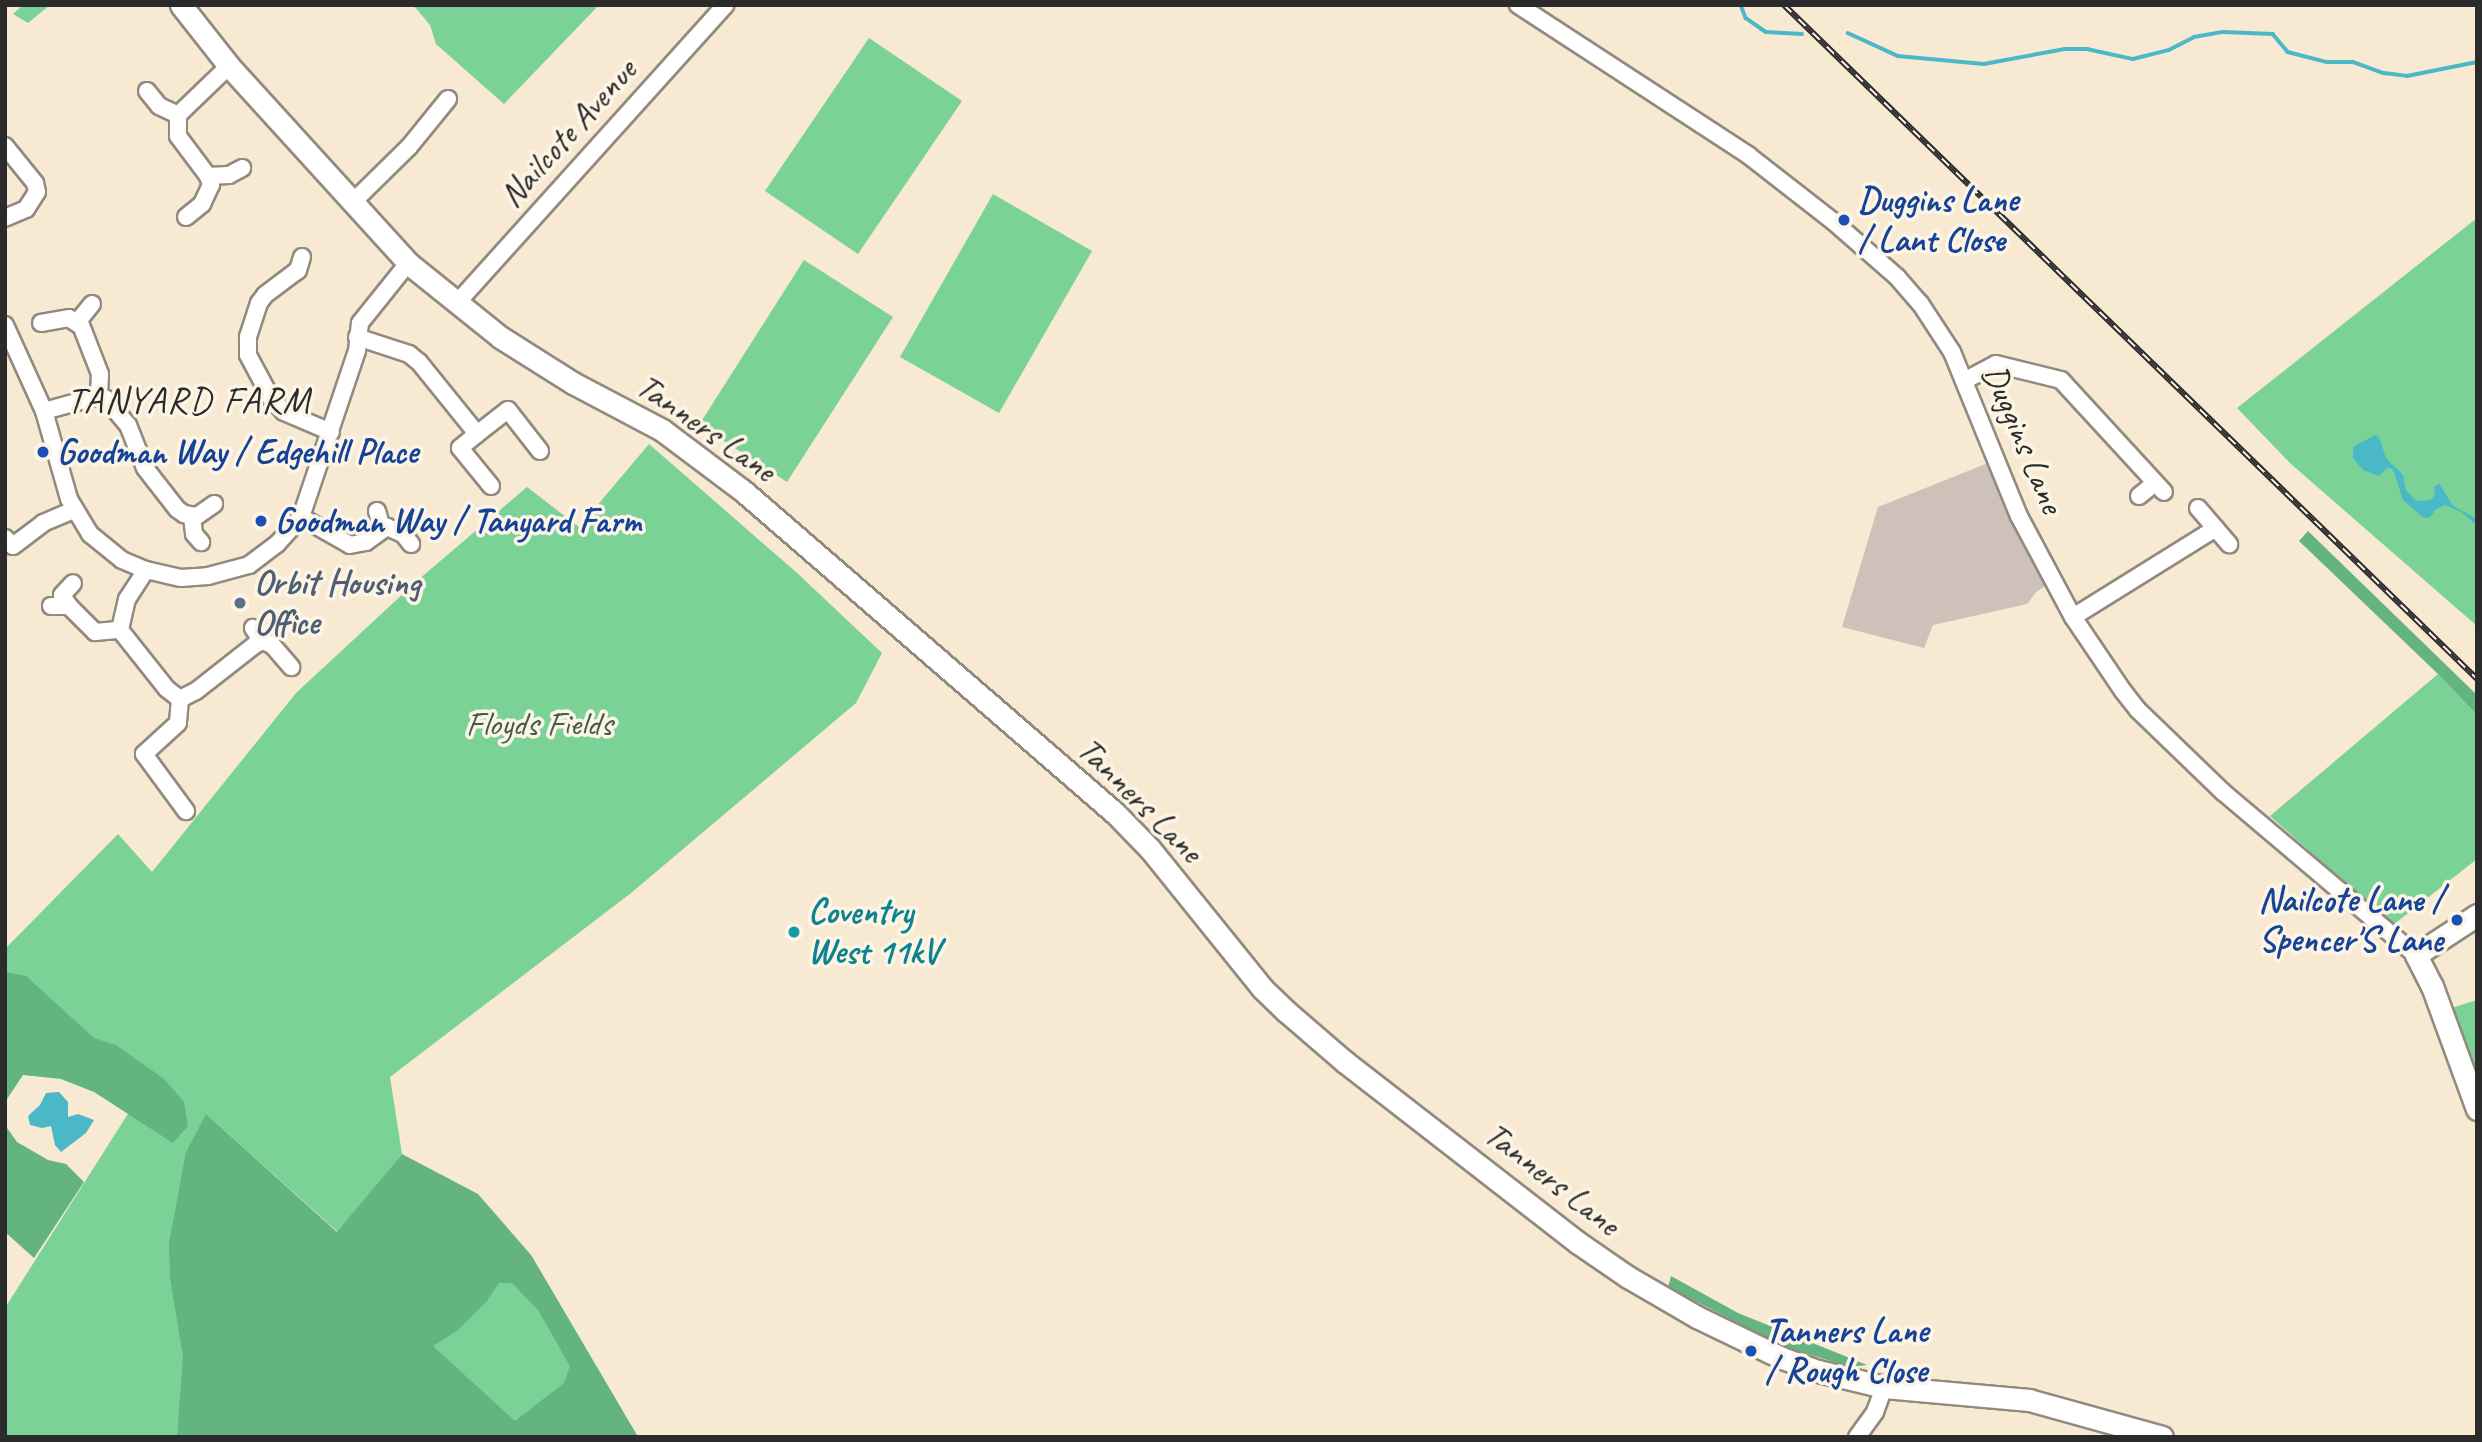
<!DOCTYPE html>
<style>
body{margin:0}
#map{position:relative;width:2482px;height:1442px;overflow:hidden;background:#f8e9d2;font-family:Caveat,sans-serif}
div>[style]{position:absolute}
[style*='--x']{left:calc(var(--x)*1px);top:calc(var(--y)*1px);width:calc(var(--w)*1px);rotate:calc(var(--a)*1deg)}
.industrial>*{inset:0;background:#cec1b9}
.green>*{inset:0;background:#7ad297}
.forest>*{inset:0;background:#63b480}
.water>*{inset:0;background:#4bb8c7}
.stream>*{height:3.5px;margin:-1.75px;padding:0 1.75px;transform-origin:1.75px;border-radius:1.75px;background:#4bb8c7}
.roads{filter:drop-shadow(2px 0 #928a7e) drop-shadow(-2px 0 #928a7e) drop-shadow(0 2px #928a7e) drop-shadow(0 -2px #928a7e)}
.minor>*{height:16px;margin:-8px;padding:0 8px;transform-origin:8px;border-radius:8px;background:#fff}
.major>*{height:21px;margin:-10.5px;padding:0 10.5px;transform-origin:10.5px;border-radius:10.5px;background:#fff}
.rail>*{height:6px;margin-top:-3px;transform-origin:0;background:repeating-linear-gradient(90deg,#fcf5e5 0 10px,#2b2b2b 0 20px);box-sizing:border-box;border-block:2px solid #2b2b2b}
.dots>*{width:19px;height:19px;translate:-50% -50%;box-sizing:border-box;border:4px solid #fcf5e5;border-radius:50%}
span{translate:-50% -50%;white-space:nowrap;text-align:center;line-height:1.15;-webkit-text-stroke:7px #fcf5e5;paint-order:stroke}
.street-label{font-size:35px;color:#2b2b2b}
.transit-label{font-size:35px;color:#164399;font-weight:700}
.left{translate:0 -50%;text-align:left}
.right{translate:-100% -50%;text-align:right}
.service-label{font-size:35px;color:#4e5e75;font-weight:700}
.park-label{font-size:35px;color:#435d4b}
.culture-label{font-size:35px;color:#0d838f;font-weight:700}
.neighbourhood-label{font-size:37px;color:#2b2b2b;letter-spacing:2px}
.frame{position:absolute;inset:0;border:7px solid #2b2b2b;pointer-events:none}
</style>
<div id="map">
<div class="industrial">
<div style="clip-path:polygon(1988px 463px,2015px 525px,2047px 585px,2036px 592px,2027px 604px,1933px 625px,1924px 648px,1842px 627px,1878px 507px)"></div>
</div>
<div class="green">
<div style="clip-path:polygon(23px 5px,50px 5px,28px 23px,13px 14px)"></div>
<div style="clip-path:polygon(413px 5px,599px 5px,504px 104px,436px 44px,430px 25px)"></div>
<div style="clip-path:polygon(869px 38px,962px 101px,858px 254px,765px 191px)"></div>
<div style="clip-path:polygon(993px 194px,1092px 251px,999px 413px,900px 357px)"></div>
<div style="clip-path:polygon(2477px 218px,2477px 626px,2291px 464px,2237px 408px)"></div>
<div style="clip-path:polygon(804px 260px,893px 317px,787px 482px,699px 425px)"></div>
<div style="clip-path:polygon(649px 444px,796px 572px,882px 653px,856px 703px,631px 893px,390px 1077px,402px 1154px,338px 1232px,207px 1115px,186px 1152px,295px 1234px,531px 1255px,638px 1437px,5px 1437px,5px 1308px,136px 1101px,5px 988px,5px 949px,118px 834px,152px 872px,296px 693px,418px 580px,527px 487px,579px 527px)"></div>
<div style="clip-path:polygon(2438px 674px,2477px 715px,2477px 859px,2393px 925px,2270px 816px)"></div>
<div style="clip-path:polygon(2477px 1000px,2477px 1084px,2448px 1009px)"></div>
</div>
<div class="forest">
<div style="clip-path:polygon(2308px 531px,2477px 695px,2477px 715px,2438px 674px,2299px 541px)"></div>
<div style="clip-path:polygon(5px 972px,26px 976px,94px 1038px,116px 1045px,164px 1079px,184px 1102px,188px 1126px,173px 1143px,94px 1092px,61px 1079px,23px 1075px,5px 1102px)"></div>
<div style="clip-path:polygon(evenodd,206px 1114px,337px 1232px,402px 1154px,478px 1194px,531px 1255px,638px 1437px,177px 1437px,183px 1357px,170px 1278px,169px 1243px,186px 1152px,206px 1114px,499px 1283px,512px 1283px,538px 1310px,570px 1366px,564px 1383px,515px 1421px,433px 1346px,458px 1330px,487px 1301px,499px 1283px)"></div>
<div style="clip-path:polygon(5px 1125px,17px 1142px,48px 1160px,66px 1164px,84px 1182px,34px 1258px,5px 1232px)"></div>
<div style="clip-path:polygon(1671px 1276px,1738px 1313px,1867px 1365px,1850px 1367px,1785px 1347px,1668px 1287px)"></div>
</div>
<div class="water">
<div style="clip-path:polygon(2375px 435px,2379px 437px,2386px 458px,2403px 475px,2406px 490px,2416px 501px,2431px 500px,2435px 494px,2434px 487px,2439px 483px,2453px 506px,2475px 518px,2477px 526px,2463px 513px,2445px 505px,2436px 509px,2430px 517px,2424px 518px,2403px 500px,2393px 469px,2387px 468px,2379px 476px,2363px 470px,2353px 458px,2353px 447px)"></div>
<div style="clip-path:polygon(59px 1092px,68px 1102px,68px 1117px,78px 1114px,94px 1120px,86px 1133px,61px 1152px,55px 1145px,51px 1126px,42px 1128px,30px 1125px,28px 1116px,40px 1105px,46px 1093px)"></div>
</div>
<div class="stream">
<div style="--x:1741;--y:5;--w:14;--a:69"></div>
<div style="--x:1746;--y:18;--w:24;--a:35"></div>
<div style="--x:1766;--y:32;--w:36;--a:3"></div>
<div style="--x:1848;--y:33;--w:55;--a:24.7"></div>
<div style="--x:1898;--y:56;--w:86;--a:5.3"></div>
<div style="--x:1984;--y:64;--w:82;--a:-10.5"></div>
<div style="--x:2065;--y:49;--w:22;--a:0"></div>
<div style="--x:2087;--y:49;--w:47;--a:12.3"></div>
<div style="--x:2133;--y:59;--w:37;--a:-14"></div>
<div style="--x:2169;--y:50;--w:28;--a:-27"></div>
<div style="--x:2194;--y:37;--w:29;--a:-10"></div>
<div style="--x:2223;--y:32;--w:50;--a:2.3"></div>
<div style="--x:2273;--y:34;--w:23;--a:50"></div>
<div style="--x:2288;--y:52;--w:40;--a:14.4"></div>
<div style="--x:2327;--y:62;--w:26;--a:0"></div>
<div style="--x:2353;--y:62;--w:33;--a:20"></div>
<div style="--x:2384;--y:73;--w:23;--a:7"></div>
<div style="--x:2407;--y:76;--w:71;--a:-11.3"></div>
</div>
<div class="roads">
<div class="minor">
<div style="--x:1518;--y:5;--w:275;--a:33.1"></div>
<div style="--x:1748;--y:155;--w:109;--a:37.9"></div>
<div style="--x:1834;--y:222;--w:84;--a:41.1"></div>
<div style="--x:1897;--y:277;--w:35;--a:49"></div>
<div style="--x:1920;--y:303;--w:59;--a:56.9"></div>
<div style="--x:1952;--y:352;--w:177;--a:67.8"></div>
<div style="--x:2019;--y:516;--w:115;--a:61.9"></div>
<div style="--x:2073;--y:617;--w:89;--a:56"></div>
<div style="--x:2123;--y:691;--w:24;--a:52"></div>
<div style="--x:2138;--y:710;--w:118;--a:44"></div>
<div style="--x:2223;--y:792;--w:253;--a:40.2"></div>
<div style="--x:147;--y:91;--w:19;--a:51"></div>
<div style="--x:159;--y:106;--w:21;--a:25"></div>
<div style="--x:5;--y:146;--w:48;--a:51"></div>
<div style="--x:35;--y:183;--w:9;--a:77"></div>
<div style="--x:37;--y:192;--w:20;--a:123"></div>
<div style="--x:26;--y:209;--w:23;--a:157"></div>
<div style="--x:208;--y:176;--w:21;--a:-3"></div>
<div style="--x:229;--y:175;--w:15;--a:-28"></div>
<div style="--x:353;--y:202;--w:78;--a:-44.5"></div>
<div style="--x:409;--y:147;--w:62;--a:-50.9"></div>
<div style="--x:186;--y:217;--w:21;--a:-39"></div>
<div style="--x:202;--y:204;--w:21;--a:-65"></div>
<div style="--x:211;--y:185;--w:9;--a:-108"></div>
<div style="--x:208;--y:176;--w:50;--a:-126.9"></div>
<div style="--x:178;--y:136;--w:21;--a:-90"></div>
<div style="--x:178;--y:115;--w:71;--a:-43.9"></div>
<div style="--x:302;--y:257;--w:14;--a:107"></div>
<div style="--x:298;--y:270;--w:41;--a:142.9"></div>
<div style="--x:265;--y:295;--w:10;--a:127"></div>
<div style="--x:259;--y:303;--w:36;--a:108"></div>
<div style="--x:248;--y:337;--w:18;--a:90"></div>
<div style="--x:248;--y:355;--w:49;--a:61.9"></div>
<div style="--x:271;--y:398;--w:19;--a:47"></div>
<div style="--x:284;--y:412;--w:51;--a:23.1"></div>
<div style="--x:457;--y:303;--w:401;--a:-48"></div>
<div style="--x:92;--y:304;--w:21;--a:129"></div>
<div style="--x:79;--y:320;--w:58;--a:68.7"></div>
<div style="--x:100;--y:374;--w:22;--a:93"></div>
<div style="--x:99;--y:396;--w:8;--a:23"></div>
<div style="--x:106;--y:399;--w:34;--a:50"></div>
<div style="--x:128;--y:425;--w:46;--a:68.4"></div>
<div style="--x:145;--y:468;--w:52;--a:52"></div>
<div style="--x:177;--y:509;--w:9;--a:36"></div>
<div style="--x:184;--y:514;--w:13;--a:9"></div>
<div style="--x:197;--y:516;--w:21;--a:-35"></div>
<div style="--x:41;--y:323;--w:28;--a:-10"></div>
<div style="--x:69;--y:318;--w:14;--a:34"></div>
<div style="--x:5;--y:325;--w:94;--a:65.6"></div>
<div style="--x:44;--y:411;--w:91;--a:74.1"></div>
<div style="--x:69;--y:499;--w:41;--a:59"></div>
<div style="--x:90;--y:534;--w:41;--a:39.1"></div>
<div style="--x:122;--y:560;--w:26;--a:23"></div>
<div style="--x:146;--y:570;--w:36;--a:13"></div>
<div style="--x:181;--y:578;--w:27;--a:-4"></div>
<div style="--x:208;--y:576;--w:42;--a:-15"></div>
<div style="--x:249;--y:565;--w:35;--a:-37"></div>
<div style="--x:277;--y:544;--w:36;--a:-48"></div>
<div style="--x:301;--y:517;--w:175;--a:-71.4"></div>
<div style="--x:357;--y:351;--w:28;--a:-84"></div>
<div style="--x:360;--y:323;--w:77;--a:-51.3"></div>
<div style="--x:357;--y:337;--w:55;--a:18.1"></div>
<div style="--x:409;--y:354;--w:13;--a:39"></div>
<div style="--x:419;--y:362;--w:92;--a:51.1"></div>
<div style="--x:477;--y:434;--w:39;--a:-38"></div>
<div style="--x:508;--y:410;--w:52;--a:52"></div>
<div style="--x:1964;--y:381;--w:36;--a:-28"></div>
<div style="--x:1996;--y:364;--w:67;--a:13.8"></div>
<div style="--x:2061;--y:380;--w:152;--a:47.4"></div>
<div style="--x:44;--y:411;--w:57;--a:-15.3"></div>
<div style="--x:477;--y:434;--w:22;--a:141"></div>
<div style="--x:460;--y:448;--w:49;--a:50.8"></div>
<div style="--x:2139;--y:496;--w:19;--a:-39"></div>
<div style="--x:2198;--y:508;--w:48;--a:49.3"></div>
<div style="--x:377;--y:511;--w:18;--a:74"></div>
<div style="--x:192;--y:517;--w:17;--a:83"></div>
<div style="--x:194;--y:534;--w:11;--a:49"></div>
<div style="--x:301;--y:517;--w:56;--a:29.7"></div>
<div style="--x:350;--y:545;--w:16;--a:-11"></div>
<div style="--x:366;--y:542;--w:26;--a:-36"></div>
<div style="--x:387;--y:527;--w:17;--a:24"></div>
<div style="--x:403;--y:534;--w:13;--a:51"></div>
<div style="--x:5;--y:538;--w:11;--a:45"></div>
<div style="--x:13;--y:546;--w:38;--a:-37"></div>
<div style="--x:43;--y:523;--w:33;--a:-23"></div>
<div style="--x:146;--y:570;--w:35;--a:123"></div>
<div style="--x:127;--y:599;--w:32;--a:103"></div>
<div style="--x:120;--y:630;--w:75;--a:51.5"></div>
<div style="--x:167;--y:689;--w:16;--a:38"></div>
<div style="--x:180;--y:699;--w:24;--a:95"></div>
<div style="--x:178;--y:723;--w:46;--a:137.6"></div>
<div style="--x:144;--y:754;--w:71;--a:53.6"></div>
<div style="--x:51;--y:606;--w:18;--a:0"></div>
<div style="--x:69;--y:606;--w:37;--a:45"></div>
<div style="--x:95;--y:632;--w:25;--a:-5"></div>
<div style="--x:69;--y:606;--w:13;--a:-122"></div>
<div style="--x:62;--y:595;--w:16;--a:-47"></div>
<div style="--x:2073;--y:617;--w:168;--a:-31.9"></div>
<div style="--x:256;--y:644;--w:9;--a:-21"></div>
<div style="--x:264;--y:641;--w:10;--a:29"></div>
<div style="--x:273;--y:646;--w:28;--a:49"></div>
<div style="--x:180;--y:699;--w:18;--a:-27"></div>
<div style="--x:196;--y:691;--w:76;--a:-38.1"></div>
<div style="--x:256;--y:644;--w:8;--a:-67"></div>
<div style="--x:259;--y:637;--w:11;--a:-124"></div>
<div style="--x:1857;--y:1437;--w:31;--a:-54"></div>
<div style="--x:1875;--y:1412;--w:27;--a:-70"></div>
</div>
<div class="major">
<div style="--x:181;--y:5;--w:78;--a:51.8"></div>
<div style="--x:229;--y:66;--w:266;--a:47.7"></div>
<div style="--x:408;--y:263;--w:118;--a:38.8"></div>
<div style="--x:500;--y:337;--w:86;--a:32.2"></div>
<div style="--x:573;--y:383;--w:101;--a:27.8"></div>
<div style="--x:662;--y:430;--w:100;--a:36.9"></div>
<div style="--x:742;--y:490;--w:493;--a:40.9"></div>
<div style="--x:1115;--y:813;--w:50;--a:45.8"></div>
<div style="--x:1150;--y:849;--w:180;--a:51.1"></div>
<div style="--x:1263;--y:989;--w:33;--a:44"></div>
<div style="--x:1287;--y:1012;--w:77;--a:40.8"></div>
<div style="--x:1345;--y:1062;--w:294;--a:37.8"></div>
<div style="--x:1577;--y:1242;--w:62;--a:34.5"></div>
<div style="--x:1628;--y:1277;--w:80;--a:30.1"></div>
<div style="--x:1697;--y:1317;--w:94;--a:25.8"></div>
<div style="--x:1782;--y:1358;--w:38;--a:20"></div>
<div style="--x:1818;--y:1371;--w:68;--a:13.6"></div>
<div style="--x:1884;--y:1387;--w:146;--a:5.1"></div>
<div style="--x:2029;--y:1400;--w:138;--a:15.5"></div>
<div style="--x:2477;--y:915;--w:73;--a:146.7"></div>
<div style="--x:2416;--y:955;--w:35;--a:63"></div>
<div style="--x:2432;--y:986;--w:131;--a:69.9"></div>
</div>
</div>
<div class="rail">
<div style="--x:1784;--y:5;--w:967;--a:44.2"></div>
</div>
<div class="dots">
<div style="left:1844px;top:220px;background:#1a4fb4"></div>
<div style="left:43px;top:452px;background:#1a4fb4"></div>
<div style="left:261px;top:521px;background:#1a4fb4"></div>
<div style="left:240px;top:603px;background:#5c6f8a"></div>
<div style="left:2457px;top:920px;background:#1a4fb4"></div>
<div style="left:794px;top:932px;background:#0f9aa8"></div>
<div style="left:1751px;top:1351px;background:#1a4fb4"></div>
</div>
<div class="street-label">
<span style="left:568px;top:133px;rotate:-48deg">Nailcote Avenue</span>
<span style="left:706px;top:428px;rotate:35deg">Tanners Lane</span>
<span style="left:2023px;top:439px;rotate:67deg">Duggins Lane</span>
<span style="left:1140px;top:800px;rotate:45deg">Tanners Lane</span>
<span style="left:1552px;top:1179px;rotate:38deg">Tanners Lane</span>
</div>
<div class="transit-label">
<span class="left" style="left:1858px;top:220px">Duggins Lane<br>/ Lant Close</span>
<span class="left" style="left:57px;top:452px">Goodman Way / Edgehill Place</span>
<span class="left" style="left:275px;top:521px">Goodman Way / Tanyard Farm</span>
<span class="right" style="left:2443px;top:920px">Nailcote Lane /<br>Spencer'S Lane</span>
<span class="left" style="left:1765px;top:1351px">Tanners Lane<br>/ Rough Close</span>
</div>
<div class="service-label">
<span class="left" style="left:254px;top:603px">Orbit Housing<br>Office</span>
</div>
<div class="park-label">
<span style="left:539px;top:724px">Floyds Fields</span>
</div>
<div class="culture-label">
<span class="left" style="left:808px;top:932px">Coventry<br>West 11kV</span>
</div>
<div class="neighbourhood-label">
<span style="left:189px;top:400px">TANYARD FARM</span>
</div>
<div class="frame"></div>
</div>
